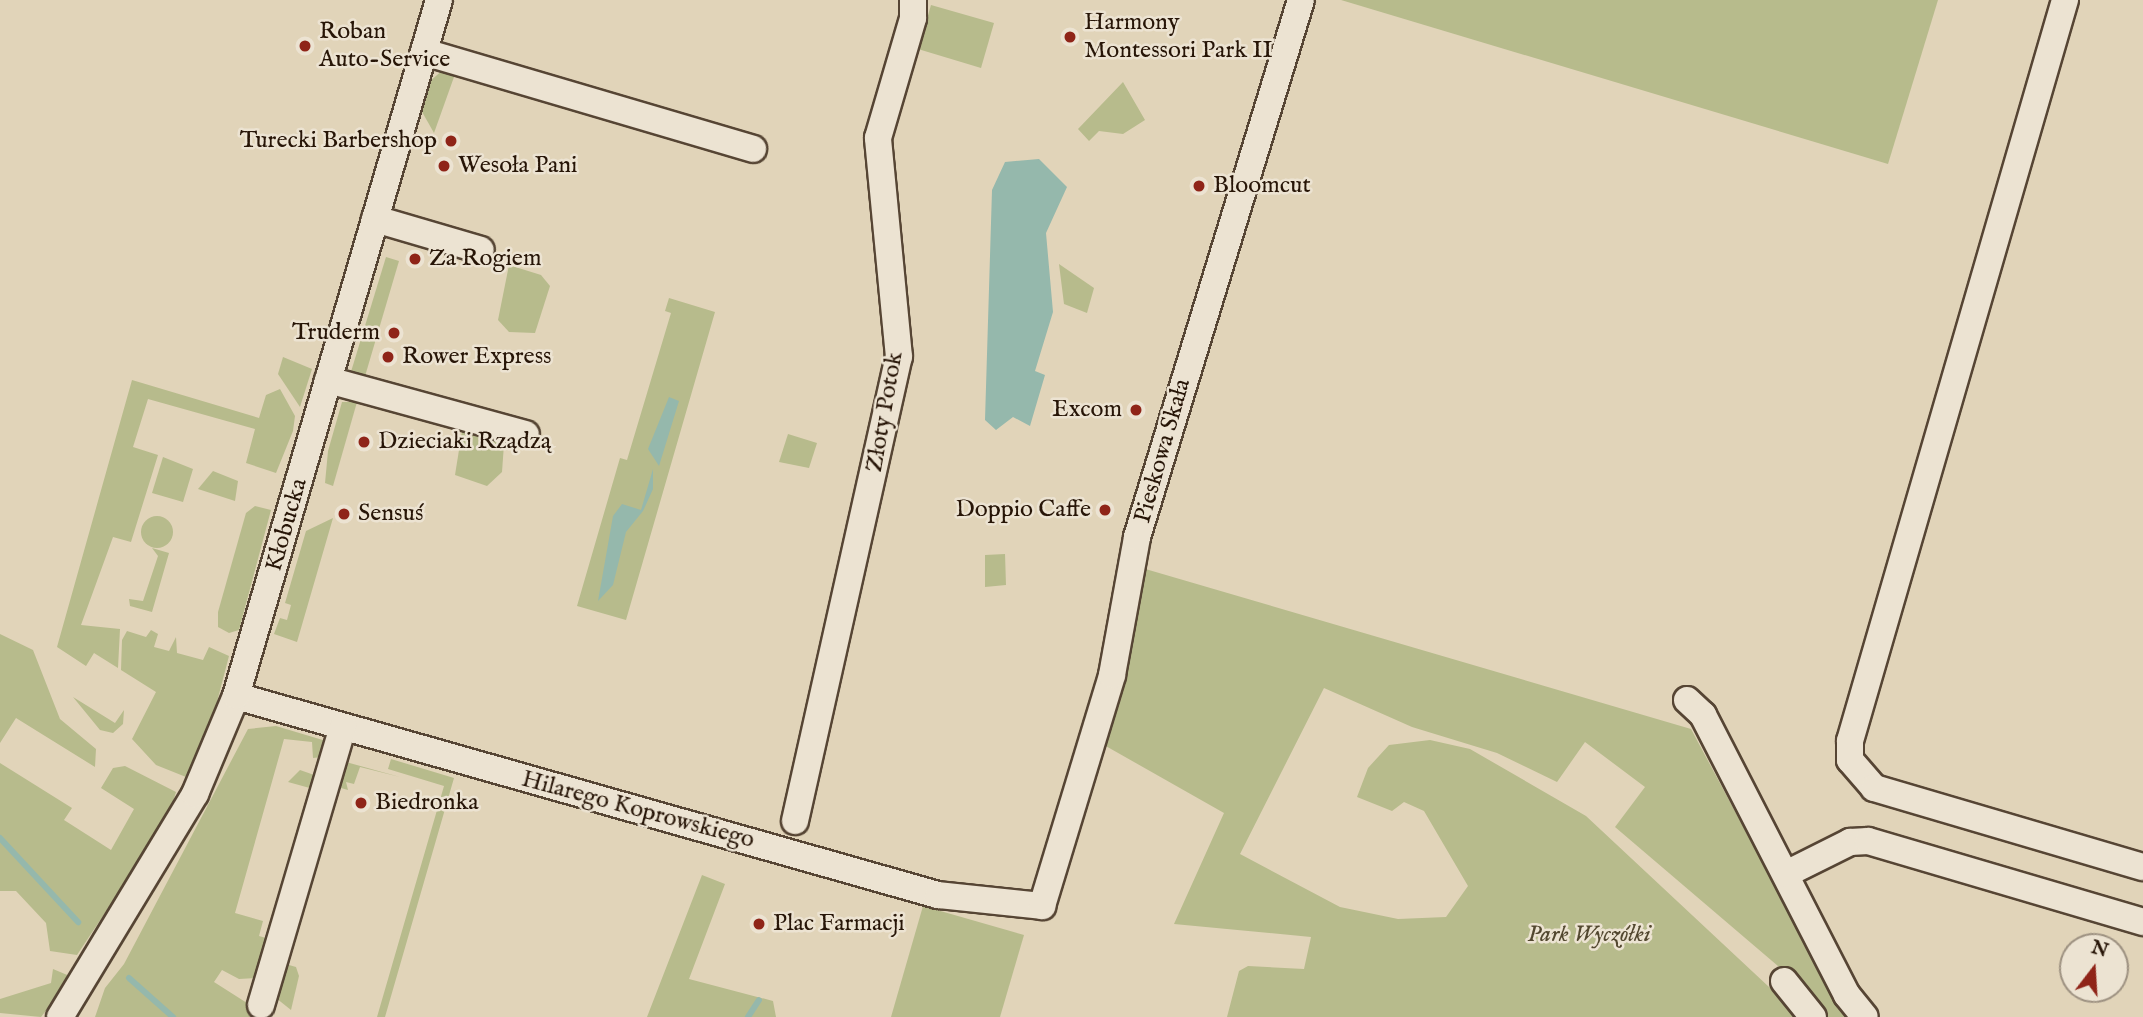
<!DOCTYPE html>
<meta charset="utf-8">
<style>
body{margin:0}
#map{position:relative;width:2143px;height:1017px;overflow:hidden;background:#e1d4b9;font-family:"IM FELL English",serif}
div>[style]{position:absolute}
[style*='--x']{left:calc(var(--x)*1px);top:calc(var(--y)*1px);width:calc(var(--w)*1px);rotate:calc(var(--a)*1deg)}
.green>*{inset:0;background:#b7bb8c}
.round{border-radius:50%}
.water>*{inset:0;background:#95b8ac}
.stream>*{height:6px;margin:-3px;padding:0 3px;transform-origin:3px;border-radius:3px;background:#95b8ac}
.roads{filter:drop-shadow(2px 0 #564534) drop-shadow(-2px 0 #564534) drop-shadow(0 2px #564534) drop-shadow(0 -2px #564534)}
.minor>*{height:26px;margin:-13px;padding:0 13px;transform-origin:13px;border-radius:13px;background:#ece3d2}
.dots>*{width:19px;height:19px;translate:-50% -50%;box-sizing:border-box;border:4px solid #ece3d2;border-radius:50%}
span{translate:-50% -50%;white-space:nowrap;text-align:center;line-height:1.15;-webkit-text-stroke:5px #ece3d2;paint-order:stroke}
.poi-label{font-size:24px;color:#271507}
.left{translate:0 -50%;text-align:left}
.right{translate:-100% -50%;text-align:right}
.street-label{font-size:24px;color:#271507}
.park-label{font-size:24px;color:#52472f;font-style:italic}
.north{position:absolute;left:2059px;top:933px;width:70px;height:70px;box-sizing:border-box;background:#ece3d2;border:2px solid #9d9181;border-radius:50%;rotate:17deg;font-size:19px;font-weight:700;line-height:28px;text-align:center;color:#271507}
.north::after{content:'';display:block;margin:auto;width:24px;height:32px;background:#8f2418;clip-path:polygon(50% 0,100% 100%,50% 72%,0 100%)}
</style>
<div id="map">
<div class="green">
<div style="clip-path:polygon(1341px 0,1938px 0,1888px 164px)"></div>
<div style="clip-path:polygon(931px 5px,994px 23px,981px 68px,918px 49px)"></div>
<div style="clip-path:polygon(444px 69px,454px 77px,434px 133px,421px 110px,429px 82px)"></div>
<div style="clip-path:polygon(1123px 82px,1145px 120px,1123px 134px,1099px 131px,1089px 141px,1078px 129px)"></div>
<div style="clip-path:polygon(386px 257px,399px 261px,363px 383px,350px 375px)"></div>
<div style="clip-path:polygon(1059px 264px,1094px 288px,1087px 313px,1064px 304px)"></div>
<div style="clip-path:polygon(509px 265px,541px 275px,550px 286px,535px 333px,509px 332px,498px 320px)"></div>
<div style="clip-path:polygon(669px 298px,715px 312px,626px 620px,577px 606px,620px 458px,627px 460px,671px 313px,665px 311px)"></div>
<div style="clip-path:polygon(283px 357px,312px 369px,300px 407px,278px 374px)"></div>
<div style="clip-path:polygon(132px 380px,259px 418px,266px 395px,280px 389px,295px 416px,293px 431px,276px 473px,246px 463px,255px 429px,148px 399px,133px 447px,158px 455px,131px 542px,113px 537px,81px 625px,120px 629px,118px 668px,94px 653px,86px 666px,57px 647px)"></div>
<div style="clip-path:polygon(342px 402px,357px 402px,333px 486px,325px 483px,328px 451px)"></div>
<div style="clip-path:polygon(463px 425px,504px 444px,502px 472px,487px 486px,455px 475px)"></div>
<div style="clip-path:polygon(788px 434px,817px 443px,809px 468px,779px 462px)"></div>
<div style="clip-path:polygon(163px 457px,193px 469px,183px 502px,152px 493px)"></div>
<div style="clip-path:polygon(213px 471px,238px 481px,235px 501px,198px 489px)"></div>
<div style="clip-path:polygon(255px 506px,271px 510px,239px 630px,229px 633px,218px 627px,218px 612px,246px 513px)"></div>
<div class="round" style="left:141px;top:516px;width:32px;height:32px"></div>
<div style="clip-path:polygon(333px 518px,297px 642px,274px 634px,280px 618px,287px 620px,291px 605px,285px 603px,306px 531px)"></div>
<div style="clip-path:polygon(152px 548px,169px 553px,152px 612px,130px 606px,129px 599px,143px 601px,158px 556px)"></div>
<div style="clip-path:polygon(1005px 554px,1006px 585px,985px 587px,985px 555px)"></div>
<div style="clip-path:polygon(1142px 568px,1691px 729px,1845px 1017px,1820px 1017px,1791px 977px,1615px 827px,1645px 787px,1585px 742px,1557px 782px,1497px 753px,1412px 727px,1324px 688px,1240px 854px,1340px 907px,1398px 919px,1446px 917px,1468px 886px,1424px 811px,1404px 802px,1392px 811px,1357px 797px,1368px 768px,1389px 745px,1430px 740px,1470px 749px,1586px 816px,1801px 1017px,1227px 1017px,1239px 971px,1248px 966px,1304px 969px,1311px 937px,1174px 924px,1224px 813px,1104px 745px)"></div>
<div style="clip-path:polygon(151px 630px,158px 634px,154px 647px,169px 651px,176px 637px,177px 653px,203px 660px,209px 647px,229px 656px,213px 717px,186px 777px,156px 765px,132px 739px,156px 692px,121px 670px,122px 640px,127px 631px,146px 637px)"></div>
<div style="clip-path:polygon(0 634px,33px 650px,60px 719px,96px 749px,95px 767px,16px 718px,0 743px)"></div>
<div style="clip-path:polygon(73px 697px,115px 723px,124px 710px,123px 724px,113px 733px,100px 730px)"></div>
<div style="clip-path:polygon(276px 726px,326px 741px,322px 757px,313px 758px,312px 742px,284px 739px,235px 913px,263px 921px,259px 936px,273px 940px,257px 978px,239px 979px,222px 970px,214px 982px,269px 1017px,95px 1017px,105px 988px,124px 964px,248px 729px)"></div>
<div style="clip-path:polygon(391px 759px,454px 778px,385px 1017px,377px 1017px,444px 786px,388px 769px)"></div>
<div style="clip-path:polygon(346px 762px,400px 777px,360px 767px,354px 784px,346px 782px,348px 790px,334px 786px)"></div>
<div style="clip-path:polygon(0 763px,72px 808px,64px 820px,111px 850px,134px 809px,101px 788px,113px 768px,125px 766px,176px 792px,168px 818px,77px 955px,50px 951px,46px 923px,16px 891px,0 891px)"></div>
<div style="clip-path:polygon(300px 770px,317px 776px,317px 790px,288px 782px)"></div>
<div style="clip-path:polygon(702px 875px,725px 884px,689px 979px,773px 1001px,776px 1017px,647px 1017px)"></div>
<div style="clip-path:polygon(923px 906px,1024px 935px,1000px 1017px,891px 1017px)"></div>
<div style="clip-path:polygon(282px 963px,296px 967px,299px 976px,291px 1010px,276px 998px)"></div>
<div style="clip-path:polygon(53px 969px,72px 977px,41px 1017px,0 1013px,0 999px,51px 983px)"></div>
</div>
<div class="water">
<div style="clip-path:polygon(1039px 159px,1067px 187px,1046px 233px,1053px 312px,1035px 371px,1045px 375px,1030px 426px,1013px 417px,996px 430px,985px 420px,992px 190px,1005px 162px)"></div>
<div style="clip-path:polygon(669px 397px,679px 401px,659px 466px,648px 449px)"></div>
<div style="clip-path:polygon(653px 469px,653px 489px,643px 511px,626px 532px,613px 585px,598px 601px,613px 516px,622px 504px,641px 510px)"></div>
</div>
<div class="stream">
<div style="--x:0;--y:838;--w:115;--a:47.1"></div>
<div style="--x:129;--y:978;--w:59;--a:41.6"></div>
<div style="--x:748;--y:1017;--w:20;--a:-57"></div>
</div>
<div class="roads">
<div class="minor">
<div style="--x:2065;--y:0;--w:772;--a:106.18"></div>
<div style="--x:1850;--y:741;--w:19;--a:90"></div>
<div style="--x:1850;--y:760;--w:37;--a:49"></div>
<div style="--x:1874;--y:788;--w:280;--a:16.4"></div>
<div style="--x:424;--y:52;--w:343;--a:16.4"></div>
<div style="--x:375;--y:219;--w:110;--a:16.3"></div>
<div style="--x:328;--y:380;--w:205;--a:15.3"></div>
<div style="--x:236;--y:696;--w:730;--a:15.83"></div>
<div style="--x:938;--y:895;--w:105;--a:6"></div>
<div style="--x:1042;--y:906;--w:241;--a:-73.1"></div>
<div style="--x:1112;--y:675;--w:140;--a:-79.7"></div>
<div style="--x:1137;--y:537;--w:561;--a:-73.02"></div>
<div style="--x:1687;--y:700;--w:22;--a:43"></div>
<div style="--x:1703;--y:715;--w:315;--a:62.8"></div>
<div style="--x:1847;--y:995;--w:28;--a:51"></div>
<div style="--x:795;--y:821;--w:476;--a:-77.4"></div>
<div style="--x:899;--y:357;--w:220;--a:-95.5"></div>
<div style="--x:878;--y:138;--w:125;--a:-73.7"></div>
<div style="--x:913;--y:18;--w:18;--a:-90"></div>
<div style="--x:1786;--y:874;--w:72;--a:-26.6"></div>
<div style="--x:1850;--y:842;--w:18;--a:-3"></div>
<div style="--x:1868;--y:841;--w:287;--a:16.4"></div>
<div style="--x:1784;--y:981;--w:46;--a:51.1"></div>
<div style="--x:261;--y:1005;--w:290;--a:-73.6"></div>
<div style="--x:60;--y:1017;--w:261;--a:-58.8"></div>
<div style="--x:195;--y:794;--w:106;--a:-67.3"></div>
<div style="--x:236;--y:696;--w:725;--a:-73.74"></div>
</div>
</div>
<div class="dots">
<div style="left:1070px;top:37px;background:#8f2418"></div>
<div style="left:305px;top:46px;background:#8f2418"></div>
<div style="left:451px;top:141px;background:#8f2418"></div>
<div style="left:444px;top:166px;background:#8f2418"></div>
<div style="left:1199px;top:186px;background:#8f2418"></div>
<div style="left:415px;top:259px;background:#8f2418"></div>
<div style="left:394px;top:333px;background:#8f2418"></div>
<div style="left:388px;top:357px;background:#8f2418"></div>
<div style="left:1136px;top:410px;background:#8f2418"></div>
<div style="left:364px;top:442px;background:#8f2418"></div>
<div style="left:1105px;top:510px;background:#8f2418"></div>
<div style="left:344px;top:514px;background:#8f2418"></div>
<div style="left:361px;top:803px;background:#8f2418"></div>
<div style="left:759px;top:924px;background:#8f2418"></div>
</div>
<div class="poi-label">
<span class="left" style="left:1084px;top:37px">Harmony<br>Montessori Park II</span>
<span class="left" style="left:319px;top:46px">Roban<br>Auto-Service</span>
<span class="right" style="left:437px;top:141px">Turecki Barbershop</span>
<span class="left" style="left:458px;top:166px">Wesoła Pani</span>
<span class="left" style="left:1213px;top:186px">Bloomcut</span>
<span class="left" style="left:429px;top:259px">Za Rogiem</span>
<span class="right" style="left:380px;top:333px">Truderm</span>
<span class="left" style="left:402px;top:357px">Rower Express</span>
<span class="right" style="left:1122px;top:410px">Excom</span>
<span class="left" style="left:378px;top:442px">Dzieciaki Rządzą</span>
<span class="right" style="left:1091px;top:510px">Doppio Caffe</span>
<span class="left" style="left:358px;top:514px">Sensuś</span>
<span class="left" style="left:375px;top:803px">Biedronka</span>
<span class="left" style="left:773px;top:924px">Plac Farmacji</span>
</div>
<div class="street-label">
<span style="left:885px;top:412px;rotate:-80deg">Złoty Potok</span>
<span style="left:1163px;top:451px;rotate:-74deg">Pieskowa Skała</span>
<span style="left:287px;top:525px;rotate:-74deg">Kłobucka</span>
<span style="left:638px;top:810px;rotate:15deg">Hilarego Koprowskiego</span>
</div>
<div class="park-label">
<span style="left:1589px;top:935px">Park Wyczółki</span>
</div>
<div class="north">N</div>
</div>
